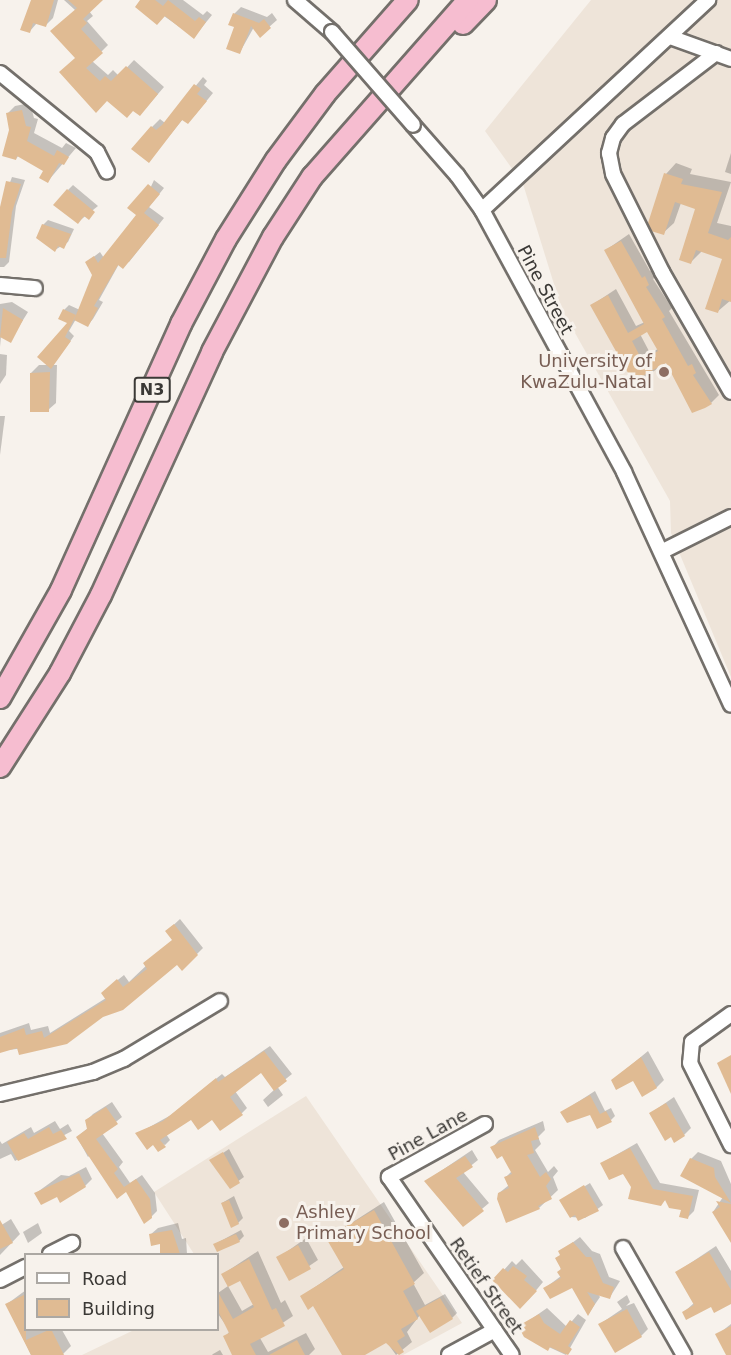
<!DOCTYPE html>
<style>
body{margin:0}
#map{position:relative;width:731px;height:1355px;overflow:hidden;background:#f7f2ec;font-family:"DejaVu Sans",sans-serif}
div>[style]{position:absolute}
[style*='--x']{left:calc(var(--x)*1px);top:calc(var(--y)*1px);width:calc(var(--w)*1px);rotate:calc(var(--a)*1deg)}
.built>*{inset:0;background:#eee4d9}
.shadow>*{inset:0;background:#0003}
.building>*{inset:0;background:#e0bb93}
.roads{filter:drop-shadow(2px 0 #74706b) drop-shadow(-2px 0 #74706b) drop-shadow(0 2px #74706b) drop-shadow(0 -2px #74706b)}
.minor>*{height:14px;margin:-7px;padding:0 7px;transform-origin:7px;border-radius:7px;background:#fff}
.highway>*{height:20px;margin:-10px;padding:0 10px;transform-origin:10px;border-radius:10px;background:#f6bdd0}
.bridges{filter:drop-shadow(2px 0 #74706b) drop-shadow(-2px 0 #74706b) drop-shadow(0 2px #74706b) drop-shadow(0 -2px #74706b)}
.minor-bridge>*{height:14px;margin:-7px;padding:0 7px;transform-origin:7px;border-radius:7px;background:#fff}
.dots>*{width:16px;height:16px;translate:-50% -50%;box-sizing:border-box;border:3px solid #f7f2ec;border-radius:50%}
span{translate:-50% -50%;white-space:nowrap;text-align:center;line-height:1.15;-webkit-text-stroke:6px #f7f2ec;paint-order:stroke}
.shield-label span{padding:2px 4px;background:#f7f2ec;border:2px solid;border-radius:4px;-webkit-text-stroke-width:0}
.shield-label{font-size:16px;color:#3b3936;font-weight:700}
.street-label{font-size:18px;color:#3b3936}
.education-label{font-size:18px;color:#785e54}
.right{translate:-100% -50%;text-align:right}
.left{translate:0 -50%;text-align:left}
.legend{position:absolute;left:24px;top:1253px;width:195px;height:78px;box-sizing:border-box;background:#f7f2ec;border:2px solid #aca8a3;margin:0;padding:8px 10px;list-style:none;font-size:18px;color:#3b3936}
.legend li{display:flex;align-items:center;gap:12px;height:30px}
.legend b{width:30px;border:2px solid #aca8a3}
</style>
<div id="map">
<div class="built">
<div style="clip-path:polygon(591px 0,731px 0,731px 677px,671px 533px,670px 501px,562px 310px,523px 184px,485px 131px)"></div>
<div style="clip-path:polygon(306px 1096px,462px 1323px,403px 1355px,82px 1355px,134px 1330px,218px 1330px,218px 1254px,194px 1254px,154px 1192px)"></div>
</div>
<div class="shadow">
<div style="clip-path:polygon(43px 0,58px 0,53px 18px,46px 25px,37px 23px,30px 31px,22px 29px)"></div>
<div style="clip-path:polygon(64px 0,101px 0,89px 11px,93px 16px,87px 21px,108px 45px,92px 61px,108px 75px,113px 70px,119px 76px,134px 60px,164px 87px,146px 108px,134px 109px,127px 116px,76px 58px,75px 10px)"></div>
<div style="clip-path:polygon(141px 0,183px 0,203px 15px,207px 11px,212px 15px,194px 37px)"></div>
<div style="clip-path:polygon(241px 7px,267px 17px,272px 13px,277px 20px,260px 35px,254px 27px,240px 52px,234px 14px)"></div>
<div style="clip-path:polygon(203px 77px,207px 81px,204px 85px,213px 93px,195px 115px,183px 119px,149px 161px,152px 127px,160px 119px,165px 123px)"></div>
<div style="clip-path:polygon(30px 103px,34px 118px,38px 119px,34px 133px,62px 148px,66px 143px,76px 148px,48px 181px,45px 170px,19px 155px,16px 159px,7px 114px,15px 106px)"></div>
<div style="clip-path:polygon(731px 153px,731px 174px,725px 172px)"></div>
<div style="clip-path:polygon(676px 163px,692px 169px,690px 174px,731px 182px,717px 223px,731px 226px,731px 300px,717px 312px,724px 258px,702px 251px,691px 262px,697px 208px,681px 203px,674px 223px,663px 233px,666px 174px)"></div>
<div style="clip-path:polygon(12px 177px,25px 180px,16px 206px,9px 262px,4px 267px,0 267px,0 209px)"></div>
<div style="clip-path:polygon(154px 180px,164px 188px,149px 207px,164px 218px,129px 262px,119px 264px,99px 300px,103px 302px,93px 319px,88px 325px,76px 319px,69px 331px,74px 336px,53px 365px,57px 365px,56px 403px,48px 410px,31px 373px,39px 365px,49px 365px,69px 323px,64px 310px,69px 305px,80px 310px,94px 275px,87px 262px,100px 252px,104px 258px,138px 215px)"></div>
<div style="clip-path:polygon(73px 185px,98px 206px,78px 222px,68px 190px)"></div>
<div style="clip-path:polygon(48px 220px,74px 229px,68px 242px,55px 250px,43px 225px)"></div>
<div style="clip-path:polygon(evenodd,629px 234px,650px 271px,653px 270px,656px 276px,653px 279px,672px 308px,669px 311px,719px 395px,711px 403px,667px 361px,636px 385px,592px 305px,616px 289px,636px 326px,645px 322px,606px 250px,629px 234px,648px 330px,658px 349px,650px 353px,640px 334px,648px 330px)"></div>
<div style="clip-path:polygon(12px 302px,28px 312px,10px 341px,1px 336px,0 347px,0 304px)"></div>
<div style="clip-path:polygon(0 354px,7px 355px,6px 375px,0 384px)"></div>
<div style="clip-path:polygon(0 416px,5px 416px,0 455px)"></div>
<div style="clip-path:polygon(180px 919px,203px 948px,182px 969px,177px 963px,66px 1043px,0 1051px,0 1033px,29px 1023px,31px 1030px,48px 1026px,50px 1033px,106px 998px,109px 987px,124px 975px,129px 982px,174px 939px,167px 931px)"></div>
<div style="clip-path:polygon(270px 1046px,292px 1074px,277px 1086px,283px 1095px,268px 1107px,263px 1100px,275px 1089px,261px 1071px,235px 1091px,247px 1108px,242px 1113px,192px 1118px,166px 1134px,170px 1140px,165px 1145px,137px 1134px,171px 1115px,222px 1074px,225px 1077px)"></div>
<div style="clip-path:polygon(648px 1051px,664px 1080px,657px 1087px,642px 1095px,633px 1079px,613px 1080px)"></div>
<div style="clip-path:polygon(595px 1091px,605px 1111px,611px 1108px,615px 1116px,611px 1120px,591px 1113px,562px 1112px)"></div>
<div style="clip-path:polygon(674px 1097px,691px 1128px,684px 1135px,671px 1135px,651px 1113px)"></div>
<div style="clip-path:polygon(112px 1102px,122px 1117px,102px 1133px,123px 1162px,119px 1167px,130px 1183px,142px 1175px,155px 1193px,157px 1211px,151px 1217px,91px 1154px,88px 1157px,77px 1137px,88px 1128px,87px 1120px,93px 1114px)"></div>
<div style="clip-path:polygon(55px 1121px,60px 1129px,68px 1124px,72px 1131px,15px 1161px,11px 1154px,0 1159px,0 1141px,2px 1144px,31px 1127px,34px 1133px)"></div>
<div style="clip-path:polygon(543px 1121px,545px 1130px,538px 1137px,541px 1144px,535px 1150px,548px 1172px,554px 1166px,558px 1171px,553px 1177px,558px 1190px,539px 1208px,499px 1193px,509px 1185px,506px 1177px,512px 1171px,503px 1154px,492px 1148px,499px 1140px)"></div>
<div style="clip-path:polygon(637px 1143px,660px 1183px,699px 1190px,694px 1211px,688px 1217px,683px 1209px,666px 1199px,661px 1204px,633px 1187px,627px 1176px,602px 1163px)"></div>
<div style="clip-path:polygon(229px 1149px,244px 1177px,230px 1187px,211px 1161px)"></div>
<div style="clip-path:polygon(472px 1150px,478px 1160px,463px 1172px,489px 1203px,463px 1225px,426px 1181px)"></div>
<div style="clip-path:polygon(698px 1152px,721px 1161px,731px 1184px,731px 1240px,713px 1212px,723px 1197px,691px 1159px)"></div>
<div style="clip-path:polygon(86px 1167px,92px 1179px,85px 1186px,57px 1195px,36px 1193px,61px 1175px,69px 1176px)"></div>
<div style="clip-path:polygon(590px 1183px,603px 1205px,585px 1218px,571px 1217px,564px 1199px)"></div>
<div style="clip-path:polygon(234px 1196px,243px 1218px,238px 1223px,222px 1203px)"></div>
<div style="clip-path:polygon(384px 1202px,424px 1273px,413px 1283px,425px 1305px,445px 1294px,457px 1313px,452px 1318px,420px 1315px,407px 1332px,412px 1342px,396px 1355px,386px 1341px,362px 1355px,344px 1355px,314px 1304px,301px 1297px,344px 1267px,328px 1238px)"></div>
<div style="clip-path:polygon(11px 1219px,20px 1234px,0 1255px,0 1226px)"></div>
<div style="clip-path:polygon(38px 1223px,42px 1233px,28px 1243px,23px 1232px)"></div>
<div style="clip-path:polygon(178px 1223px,182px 1239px,186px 1238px,187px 1254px,161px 1254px,161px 1242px,150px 1235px,158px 1228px)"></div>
<div style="clip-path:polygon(241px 1230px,244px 1236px,239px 1241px,215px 1244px)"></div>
<div style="clip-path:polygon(580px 1237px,592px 1251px,600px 1254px,609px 1277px,620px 1281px,610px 1297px,598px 1294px,600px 1297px,589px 1313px,573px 1286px,545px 1288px,561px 1276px,560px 1252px)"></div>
<div style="clip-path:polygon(306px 1238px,318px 1260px,290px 1279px,278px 1258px)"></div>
<div style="clip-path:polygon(716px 1246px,731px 1271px,731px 1302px,684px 1312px,694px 1303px,677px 1272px)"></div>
<div style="clip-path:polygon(258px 1251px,281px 1303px,285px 1300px,293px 1316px,260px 1338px,268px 1352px,306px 1333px,315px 1349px,309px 1355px,234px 1355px,225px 1337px,230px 1331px,218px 1314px,218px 1293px,228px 1286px,242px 1311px,254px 1304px,241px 1279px,223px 1274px)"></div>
<div style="clip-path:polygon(522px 1259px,543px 1282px,528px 1300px,495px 1280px,512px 1261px,516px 1265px)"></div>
<div style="clip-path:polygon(26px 1290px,26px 1330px,62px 1330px,71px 1346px,63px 1354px,31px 1355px,7px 1304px)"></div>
<div style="clip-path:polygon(627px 1295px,630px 1302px,626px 1306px,634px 1303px,648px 1329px,641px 1336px,600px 1324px,622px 1309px,617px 1302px)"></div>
<div style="clip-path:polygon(547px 1308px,567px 1327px,578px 1314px,586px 1320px,566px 1355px,525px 1336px,520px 1327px)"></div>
<div style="clip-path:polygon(731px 1324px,731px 1353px,717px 1335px)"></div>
<div style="clip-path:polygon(220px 1350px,223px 1355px,212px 1355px,213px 1354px)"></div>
</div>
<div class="building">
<div style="clip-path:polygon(31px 0,54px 0,46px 27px,33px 23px,30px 33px,20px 30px)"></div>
<div style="clip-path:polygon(68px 0,103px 0,83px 19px,87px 23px,81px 29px,103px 53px,86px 68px,100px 81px,105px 76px,111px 81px,126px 66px,158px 94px,140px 116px,133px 111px,127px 118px,107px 101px,96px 113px,59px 72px,75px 58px,50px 31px,77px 8px)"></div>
<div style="clip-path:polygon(140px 0,155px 0,163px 6px,168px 0,195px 21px,199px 17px,206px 22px,194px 39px,165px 16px,157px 25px,135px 7px)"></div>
<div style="clip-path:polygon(233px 13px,259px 23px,264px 19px,271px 28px,260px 38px,251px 26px,240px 54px,226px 49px,234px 27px,228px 25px)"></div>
<div style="clip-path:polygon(194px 84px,201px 89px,197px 94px,207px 101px,188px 124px,182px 120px,149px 163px,131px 149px,151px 126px,156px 130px,162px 125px)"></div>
<div style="clip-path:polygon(22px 110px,26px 126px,31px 127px,27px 141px,54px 156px,57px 150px,69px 157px,64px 165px,59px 163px,48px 183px,39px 178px,43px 171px,17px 156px,16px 160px,2px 156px,9px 130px,6px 113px)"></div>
<div style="clip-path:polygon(664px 173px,683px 179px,681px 184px,722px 192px,708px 233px,728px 240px,731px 237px,731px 302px,722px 299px,718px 313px,705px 309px,722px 259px,696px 250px,691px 264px,679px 260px,695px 209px,675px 202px,664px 235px,651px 231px,648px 223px)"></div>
<div style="clip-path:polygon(6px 181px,21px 184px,12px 212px,6px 258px,0 258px,0 207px)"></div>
<div style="clip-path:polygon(148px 184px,160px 194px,144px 213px,159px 225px,123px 269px,118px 265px,94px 306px,98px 308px,88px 327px,74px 320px,92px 275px,85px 262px,94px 256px,98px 263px,136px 215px,127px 208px)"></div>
<div style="clip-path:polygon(67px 189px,95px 212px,89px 220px,84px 216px,78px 224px,53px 205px)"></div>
<div style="clip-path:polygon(42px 224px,71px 234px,64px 249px,58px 246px,55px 252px,36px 238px)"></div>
<div style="clip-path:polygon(evenodd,621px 241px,642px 278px,645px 276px,649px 285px,646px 287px,665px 317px,662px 319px,688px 366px,692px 364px,696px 373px,693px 375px,712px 404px,705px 408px,692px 413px,666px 363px,644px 375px,646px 381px,636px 387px,590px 305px,608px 295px,628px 333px,644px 324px,604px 250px,621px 241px,647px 332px,658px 351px,642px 360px,632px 341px,647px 332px)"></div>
<div style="clip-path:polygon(3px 308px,23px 320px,11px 343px,0 337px)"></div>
<div style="clip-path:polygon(63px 309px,76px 315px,65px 337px,71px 341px,51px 369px,37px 357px,67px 323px,58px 319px)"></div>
<div style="clip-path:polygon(50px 372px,49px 412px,30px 412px,30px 373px)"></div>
<div style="clip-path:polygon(174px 924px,198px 955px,182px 971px,177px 965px,123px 1010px,103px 1017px,67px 1044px,19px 1055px,17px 1048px,0 1053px,0 1037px,24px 1028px,26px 1035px,42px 1031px,44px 1038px,106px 1000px,101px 993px,117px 979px,123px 987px,147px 969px,143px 963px,172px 940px,165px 931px)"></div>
<div style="clip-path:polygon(264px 1051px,287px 1081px,274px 1091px,261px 1073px,240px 1089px,230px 1097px,243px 1115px,220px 1131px,212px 1120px,198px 1130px,191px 1120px,160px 1140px,166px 1147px,158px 1152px,153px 1145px,147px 1150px,135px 1133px,163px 1121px,216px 1078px,218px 1082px)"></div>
<div style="clip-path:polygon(731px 1055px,731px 1094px,717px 1063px)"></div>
<div style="clip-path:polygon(641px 1057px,657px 1088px,642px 1097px,633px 1081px,616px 1090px,611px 1080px)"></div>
<div style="clip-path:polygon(590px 1095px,600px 1114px,606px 1111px,612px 1122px,597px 1129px,590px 1115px,567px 1123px,560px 1112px)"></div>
<div style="clip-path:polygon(666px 1103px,685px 1136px,674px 1143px,671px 1137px,665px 1141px,649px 1113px)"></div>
<div style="clip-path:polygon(106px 1107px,118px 1124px,96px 1139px,118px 1169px,114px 1173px,124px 1187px,136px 1179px,150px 1199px,152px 1218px,144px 1224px,126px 1192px,117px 1199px,76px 1137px,87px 1129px,85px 1120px)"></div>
<div style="clip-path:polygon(49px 1127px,53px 1134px,61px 1130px,67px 1139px,18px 1161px,7px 1142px,24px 1133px,28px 1139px)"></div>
<div style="clip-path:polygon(535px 1127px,539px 1139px,531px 1141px,534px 1153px,527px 1155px,540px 1177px,546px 1172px,551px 1179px,546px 1186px,552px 1199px,538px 1206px,540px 1209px,506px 1223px,497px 1199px,498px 1193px,509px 1188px,504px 1177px,512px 1174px,502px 1156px,497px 1159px,490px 1147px)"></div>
<div style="clip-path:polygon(630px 1148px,653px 1189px,693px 1196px,688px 1219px,679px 1217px,681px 1210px,669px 1208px,665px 1200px,661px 1206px,628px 1199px,631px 1187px,623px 1174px,609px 1180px,600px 1163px)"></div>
<div style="clip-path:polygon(223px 1152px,240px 1183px,230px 1189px,209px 1160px)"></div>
<div style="clip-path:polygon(465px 1156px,473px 1167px,456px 1178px,484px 1211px,463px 1227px,424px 1181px)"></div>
<div style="clip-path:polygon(690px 1158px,714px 1168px,715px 1177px,731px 1203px,680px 1176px)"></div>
<div style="clip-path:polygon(79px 1173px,86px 1187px,60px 1203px,57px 1197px,41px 1205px,34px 1193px)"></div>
<div style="clip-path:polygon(584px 1185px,599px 1211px,578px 1221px,575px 1215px,570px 1218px,559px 1200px)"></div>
<div style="clip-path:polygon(229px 1200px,239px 1224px,231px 1228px,221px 1203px)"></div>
<div style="clip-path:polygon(716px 1201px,731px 1204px,731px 1243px,712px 1212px,720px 1207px)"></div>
<div style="clip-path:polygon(374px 1210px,415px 1284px,403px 1291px,418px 1319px,401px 1329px,405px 1336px,397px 1341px,404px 1352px,399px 1355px,386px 1343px,365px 1355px,342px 1355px,313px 1306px,308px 1310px,300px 1296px,344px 1269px,326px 1238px)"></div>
<div style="clip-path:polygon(0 1220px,13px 1243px,0 1249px)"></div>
<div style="clip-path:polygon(172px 1230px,180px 1254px,160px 1254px,160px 1244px,151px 1246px,149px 1234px)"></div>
<div style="clip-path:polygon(236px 1234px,240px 1242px,217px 1252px,213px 1244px)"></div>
<div style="clip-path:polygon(573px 1242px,586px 1257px,591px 1257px,603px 1283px,614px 1287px,610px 1299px,587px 1292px,595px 1304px,588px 1316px,572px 1288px,550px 1299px,543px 1288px,561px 1278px,557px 1272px,561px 1269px,555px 1258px,560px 1255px,558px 1251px)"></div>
<div style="clip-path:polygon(298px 1245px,311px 1269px,289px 1281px,276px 1257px)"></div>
<div style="clip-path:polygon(709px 1252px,731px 1290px,731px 1304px,714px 1313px,711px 1307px,686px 1320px,682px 1312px,694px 1305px,675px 1272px)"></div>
<div style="clip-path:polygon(249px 1259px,272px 1310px,276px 1308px,285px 1326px,250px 1344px,256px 1355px,232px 1355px,223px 1336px,229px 1333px,218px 1311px,218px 1292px,233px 1319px,254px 1307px,240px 1281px,228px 1287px,221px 1274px)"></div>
<div style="clip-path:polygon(513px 1266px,527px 1276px,524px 1280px,537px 1291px,520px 1309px,492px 1280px,503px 1268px,508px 1272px)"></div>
<div style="clip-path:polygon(26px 1294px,26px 1340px,51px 1329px,64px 1355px,31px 1355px,5px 1304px)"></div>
<div style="clip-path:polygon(440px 1298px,453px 1319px,430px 1333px,416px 1311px)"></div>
<div style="clip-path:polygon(627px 1309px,642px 1337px,615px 1353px,598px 1324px)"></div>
<div style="clip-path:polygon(539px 1314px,544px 1323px,560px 1334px,570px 1320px,580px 1327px,568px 1346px,572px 1349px,568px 1355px,550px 1347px,548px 1351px,524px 1337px,518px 1326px)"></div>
<div style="clip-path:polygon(731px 1326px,731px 1355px,726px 1355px,715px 1334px)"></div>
<div style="clip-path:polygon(297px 1340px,305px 1355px,269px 1355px)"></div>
</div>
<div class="roads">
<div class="minor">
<div style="--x:295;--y:0;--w:49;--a:40.9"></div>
<div style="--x:670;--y:37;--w:65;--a:19.8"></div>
<div style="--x:716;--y:53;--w:117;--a:142.6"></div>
<div style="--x:623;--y:124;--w:17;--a:126"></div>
<div style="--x:613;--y:138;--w:16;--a:105"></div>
<div style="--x:609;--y:153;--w:21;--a:79"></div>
<div style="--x:613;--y:174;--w:110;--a:63.4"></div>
<div style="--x:662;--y:272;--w:138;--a:60.1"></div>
<div style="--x:0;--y:73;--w:125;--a:39.2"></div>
<div style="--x:97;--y:152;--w:22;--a:63"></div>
<div style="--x:413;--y:125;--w:67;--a:48.7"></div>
<div style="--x:457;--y:175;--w:43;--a:54.5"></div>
<div style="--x:482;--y:210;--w:298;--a:61.5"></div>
<div style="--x:624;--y:472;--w:256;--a:65.3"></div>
<div style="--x:482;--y:210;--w:309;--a:-42.9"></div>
<div style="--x:0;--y:285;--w:35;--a:5"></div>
<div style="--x:663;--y:551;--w:76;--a:-26.6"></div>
<div style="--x:731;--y:1014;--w:48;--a:144.3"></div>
<div style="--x:692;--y:1042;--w:21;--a:95"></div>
<div style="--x:690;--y:1063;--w:92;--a:63.4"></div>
<div style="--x:0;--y:1094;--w:96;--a:-13.3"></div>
<div style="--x:93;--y:1072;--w:34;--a:-23"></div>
<div style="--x:124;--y:1059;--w:112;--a:-31.1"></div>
<div style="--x:485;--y:1124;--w:110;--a:151.1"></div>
<div style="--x:389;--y:1177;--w:216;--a:55.4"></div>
<div style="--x:623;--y:1248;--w:123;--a:60.3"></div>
<div style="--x:50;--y:1254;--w:25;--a:-27"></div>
<div style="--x:0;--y:1280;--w:29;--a:-27"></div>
<div style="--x:449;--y:1355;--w:52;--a:-28.5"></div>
</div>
<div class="highway">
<div style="--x:463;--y:24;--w:33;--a:-46"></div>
<div style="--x:0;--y:698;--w:124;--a:-60.5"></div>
<div style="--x:61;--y:590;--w:292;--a:-65.7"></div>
<div style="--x:181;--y:324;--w:96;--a:-62.1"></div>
<div style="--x:226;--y:239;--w:93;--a:-57.7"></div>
<div style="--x:276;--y:160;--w:82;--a:-53.4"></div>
<div style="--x:325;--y:94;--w:125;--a:-48.6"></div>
<div style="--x:0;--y:767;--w:112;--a:-57.4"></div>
<div style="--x:60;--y:673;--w:88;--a:-62.3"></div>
<div style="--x:101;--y:595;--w:267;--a:-65.4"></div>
<div style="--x:212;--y:352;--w:130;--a:-62.1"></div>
<div style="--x:273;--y:237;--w:72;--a:-57"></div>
<div style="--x:312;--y:177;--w:236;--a:-48.6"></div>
</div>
</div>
<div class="bridges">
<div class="minor-bridge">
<div style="--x:332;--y:32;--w:123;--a:48.9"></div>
</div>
</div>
<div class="dots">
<div style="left:664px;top:372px;background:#8d6e63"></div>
<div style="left:284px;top:1223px;background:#8d6e63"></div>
</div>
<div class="shield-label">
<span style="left:152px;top:390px">N3</span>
</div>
<div class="street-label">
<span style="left:545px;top:290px;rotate:62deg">Pine Street</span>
<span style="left:428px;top:1135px;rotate:-29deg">Pine Lane</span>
<span style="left:486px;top:1286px;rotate:55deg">Retief Street</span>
</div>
<div class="education-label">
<span class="right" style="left:652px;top:372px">University of<br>KwaZulu-Natal</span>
<span class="left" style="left:296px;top:1223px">Ashley<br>Primary School</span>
</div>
<ul class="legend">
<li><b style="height:8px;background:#fff"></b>Road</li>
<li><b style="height:16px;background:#e0bb93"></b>Building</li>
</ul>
</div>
